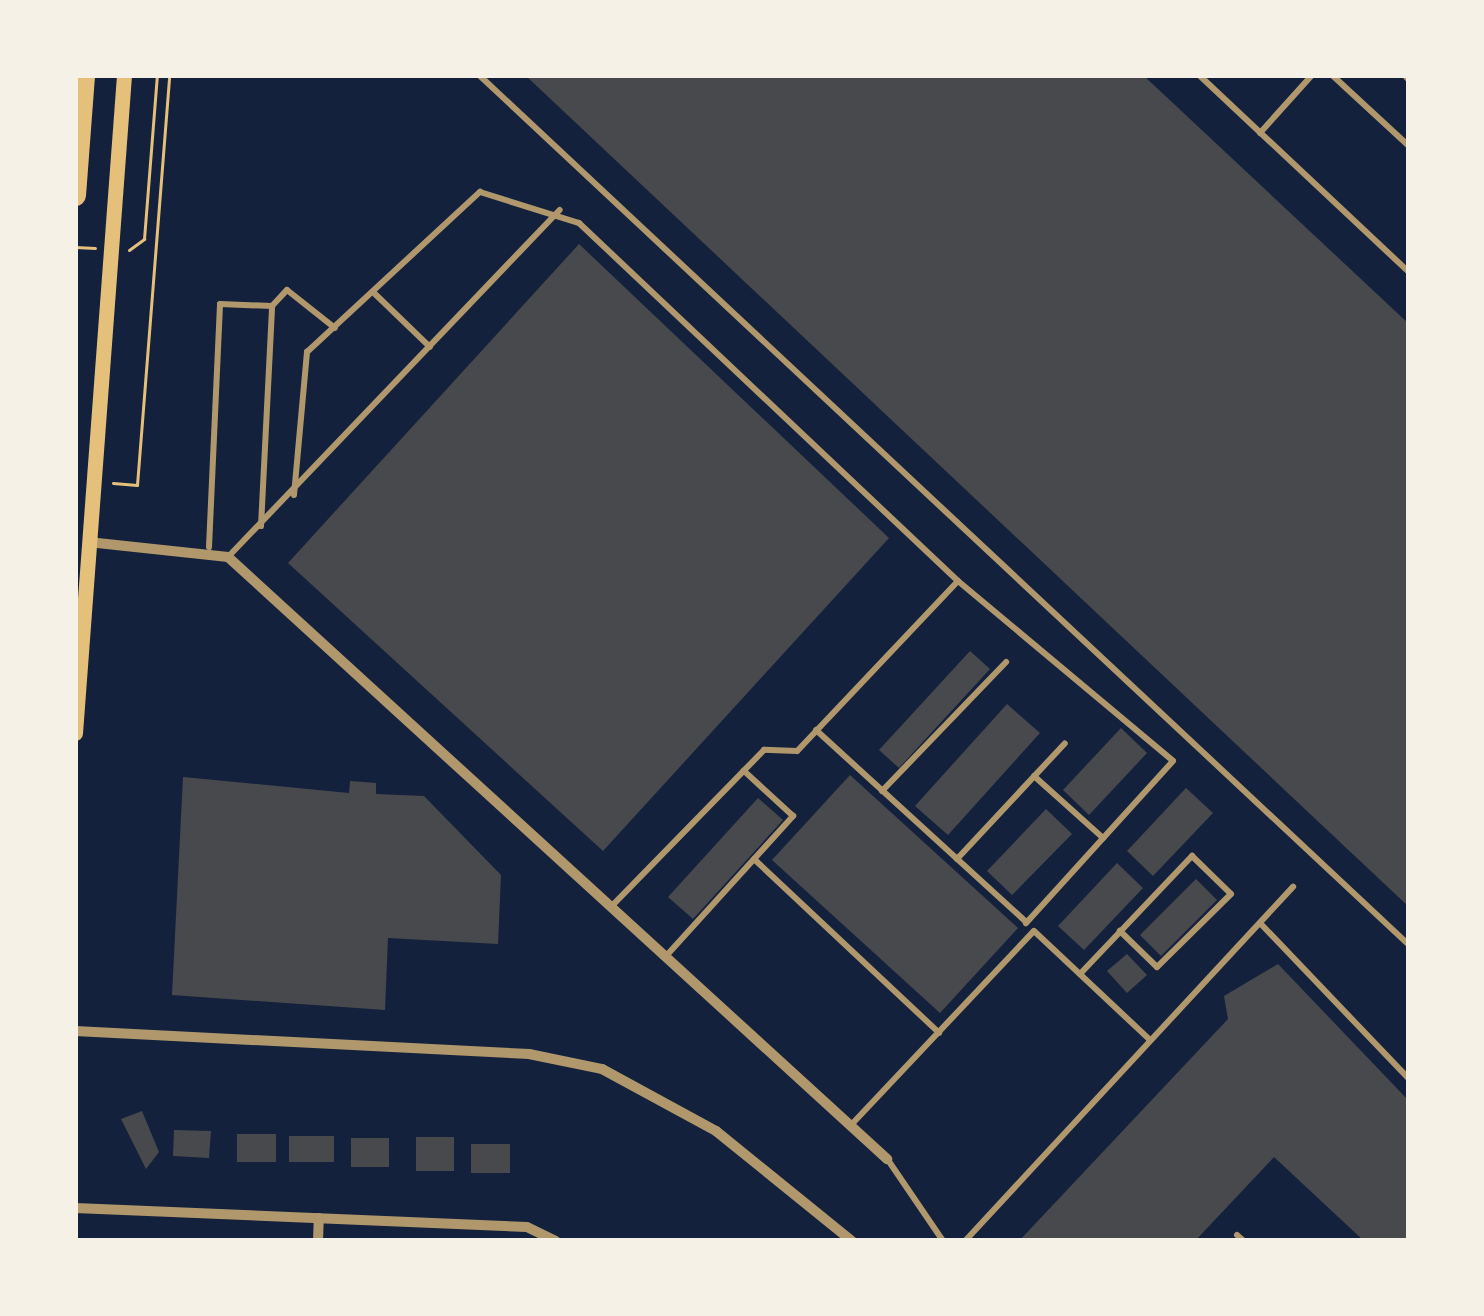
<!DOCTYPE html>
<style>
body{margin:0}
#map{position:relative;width:1484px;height:1316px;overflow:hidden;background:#14213d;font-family:"Noto Serif",serif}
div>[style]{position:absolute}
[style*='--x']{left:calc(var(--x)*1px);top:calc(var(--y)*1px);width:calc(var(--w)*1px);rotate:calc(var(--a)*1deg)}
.building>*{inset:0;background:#48494c}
.path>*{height:3px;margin:-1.5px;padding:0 1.5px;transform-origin:1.5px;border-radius:1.5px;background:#e5c07b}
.service>*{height:6px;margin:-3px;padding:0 3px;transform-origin:3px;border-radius:3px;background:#b1986c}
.minor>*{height:10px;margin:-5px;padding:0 5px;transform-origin:5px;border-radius:5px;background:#b1986c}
.secondary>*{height:15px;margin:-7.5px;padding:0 7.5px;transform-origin:7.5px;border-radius:7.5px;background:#e5c07b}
.motorway>*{height:21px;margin:-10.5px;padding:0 10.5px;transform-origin:10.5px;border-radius:10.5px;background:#e5c07b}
span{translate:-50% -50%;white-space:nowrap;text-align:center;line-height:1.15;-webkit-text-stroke:12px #f6f1e7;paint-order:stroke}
.frame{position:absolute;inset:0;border:78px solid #f6f1e7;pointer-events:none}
</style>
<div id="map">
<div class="building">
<div style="clip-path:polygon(525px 75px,1143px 75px,1409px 324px,1409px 907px)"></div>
<div style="clip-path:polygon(579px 244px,889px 538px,603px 851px,288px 563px)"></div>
<div style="clip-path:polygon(970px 651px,990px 669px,899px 768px,879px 750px)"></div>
<div style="clip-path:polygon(1007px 704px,1040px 733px,948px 835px,915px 806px)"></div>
<div style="clip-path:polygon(1121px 728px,1147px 753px,1089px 815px,1063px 790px)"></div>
<div style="clip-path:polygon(850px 775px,1018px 928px,940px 1013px,772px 860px)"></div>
<div style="clip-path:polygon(183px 777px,349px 793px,350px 781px,376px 783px,376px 794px,424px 796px,501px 875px,498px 944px,388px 938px,385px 1010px,172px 995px)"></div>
<div style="clip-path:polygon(1186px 788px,1213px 813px,1153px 876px,1127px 851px)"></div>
<div style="clip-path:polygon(758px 798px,783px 820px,693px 919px,668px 897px)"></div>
<div style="clip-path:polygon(1046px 809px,1072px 834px,1012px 895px,987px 871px)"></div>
<div style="clip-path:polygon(1117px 863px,1143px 888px,1084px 950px,1058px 926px)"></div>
<div style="clip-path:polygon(1196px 879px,1217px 900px,1161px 956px,1140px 935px)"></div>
<div style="clip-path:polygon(1127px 954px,1147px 975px,1127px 993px,1107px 971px)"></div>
<div style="clip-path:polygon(1278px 964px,1409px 1101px,1409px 1241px,1364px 1241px,1274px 1157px,1195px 1241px,1019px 1241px,1228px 1019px,1224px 996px)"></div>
<div style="clip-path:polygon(142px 1111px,159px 1152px,146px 1169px,121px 1119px)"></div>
<div style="clip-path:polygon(174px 1130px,211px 1131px,209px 1158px,173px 1156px)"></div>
<div style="clip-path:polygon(237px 1134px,276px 1134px,276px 1162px,237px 1162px)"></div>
<div style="clip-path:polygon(289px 1136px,334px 1136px,334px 1162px,289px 1162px)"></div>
<div style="clip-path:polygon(416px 1137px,454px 1137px,454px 1171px,416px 1171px)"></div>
<div style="clip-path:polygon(351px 1138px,389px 1138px,389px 1167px,351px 1167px)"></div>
<div style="clip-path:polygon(471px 1144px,510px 1144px,510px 1173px,471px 1173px)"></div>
</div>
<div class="path">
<div style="--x:75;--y:247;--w:20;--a:3"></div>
<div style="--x:129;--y:250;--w:19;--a:-36"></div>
<div style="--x:144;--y:239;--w:165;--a:-85.5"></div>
<div style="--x:113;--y:483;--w:24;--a:5"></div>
<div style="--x:137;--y:485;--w:411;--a:-85.5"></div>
</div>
<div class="service">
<div style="--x:479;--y:75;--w:1273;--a:43.09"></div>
<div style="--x:1199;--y:75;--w:288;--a:43.2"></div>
<div style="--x:1332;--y:75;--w:105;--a:42.7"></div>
<div style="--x:1260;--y:133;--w:78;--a:-48.1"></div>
<div style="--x:373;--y:292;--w:79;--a:44"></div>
<div style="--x:294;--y:495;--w:144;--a:-84.8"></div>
<div style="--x:307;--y:352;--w:236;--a:-42.8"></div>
<div style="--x:480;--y:192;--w:104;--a:17.4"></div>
<div style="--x:579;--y:223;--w:521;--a:43.37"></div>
<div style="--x:958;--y:581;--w:234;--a:133.4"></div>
<div style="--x:797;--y:751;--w:33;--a:-178"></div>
<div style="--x:764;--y:750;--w:216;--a:134.3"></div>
<div style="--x:261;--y:526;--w:220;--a:-87.1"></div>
<div style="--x:272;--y:306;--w:22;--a:-47"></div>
<div style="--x:287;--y:290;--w:61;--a:38.4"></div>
<div style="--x:209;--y:547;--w:243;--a:-87.4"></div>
<div style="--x:220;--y:304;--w:52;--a:2.2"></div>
<div style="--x:228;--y:557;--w:480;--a:-46.3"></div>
<div style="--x:958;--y:581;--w:280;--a:39.9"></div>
<div style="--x:1173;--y:761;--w:219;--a:132.2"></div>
<div style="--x:816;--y:730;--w:285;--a:42.4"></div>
<div style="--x:1034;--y:776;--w:93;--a:41.9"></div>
<div style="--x:882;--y:791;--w:179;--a:-46.1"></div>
<div style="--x:754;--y:859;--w:254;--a:43.2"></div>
<div style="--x:957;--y:859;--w:158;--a:-47"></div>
<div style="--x:1260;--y:923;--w:216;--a:46.3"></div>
<div style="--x:667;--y:955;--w:188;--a:-47.8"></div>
<div style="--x:793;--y:816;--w:67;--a:-137.4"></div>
<div style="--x:1080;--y:974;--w:163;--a:-46.5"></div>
<div style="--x:1192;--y:856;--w:54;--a:44.3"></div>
<div style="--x:1231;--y:894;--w:104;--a:135.4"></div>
<div style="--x:1157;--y:967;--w:52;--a:-135.8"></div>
<div style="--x:852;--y:1124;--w:265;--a:-46.7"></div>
<div style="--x:1034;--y:931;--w:159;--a:43.2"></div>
<div style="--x:888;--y:1160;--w:98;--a:55.8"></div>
<div style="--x:1237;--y:1235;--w:9;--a:41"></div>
<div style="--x:965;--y:1241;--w:483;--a:-47.2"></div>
</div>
<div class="minor">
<div style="--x:1407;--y:75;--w:3;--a:45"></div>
<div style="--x:88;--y:542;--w:141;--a:6.1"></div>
<div style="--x:228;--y:557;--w:893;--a:42.41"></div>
<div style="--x:75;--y:1031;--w:455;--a:2.9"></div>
<div style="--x:529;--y:1054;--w:75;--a:11.6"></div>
<div style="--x:602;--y:1069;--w:130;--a:28.5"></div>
<div style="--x:716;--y:1131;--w:175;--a:39"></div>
<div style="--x:75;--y:1208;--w:452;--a:2.4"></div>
<div style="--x:527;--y:1227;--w:32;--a:26"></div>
<div style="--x:318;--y:1241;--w:23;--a:-88"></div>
</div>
<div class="secondary">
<div style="--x:75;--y:733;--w:660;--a:-85.74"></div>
</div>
<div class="motorway">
<div style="--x:75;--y:195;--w:120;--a:-85.7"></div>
</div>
<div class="frame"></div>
</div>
